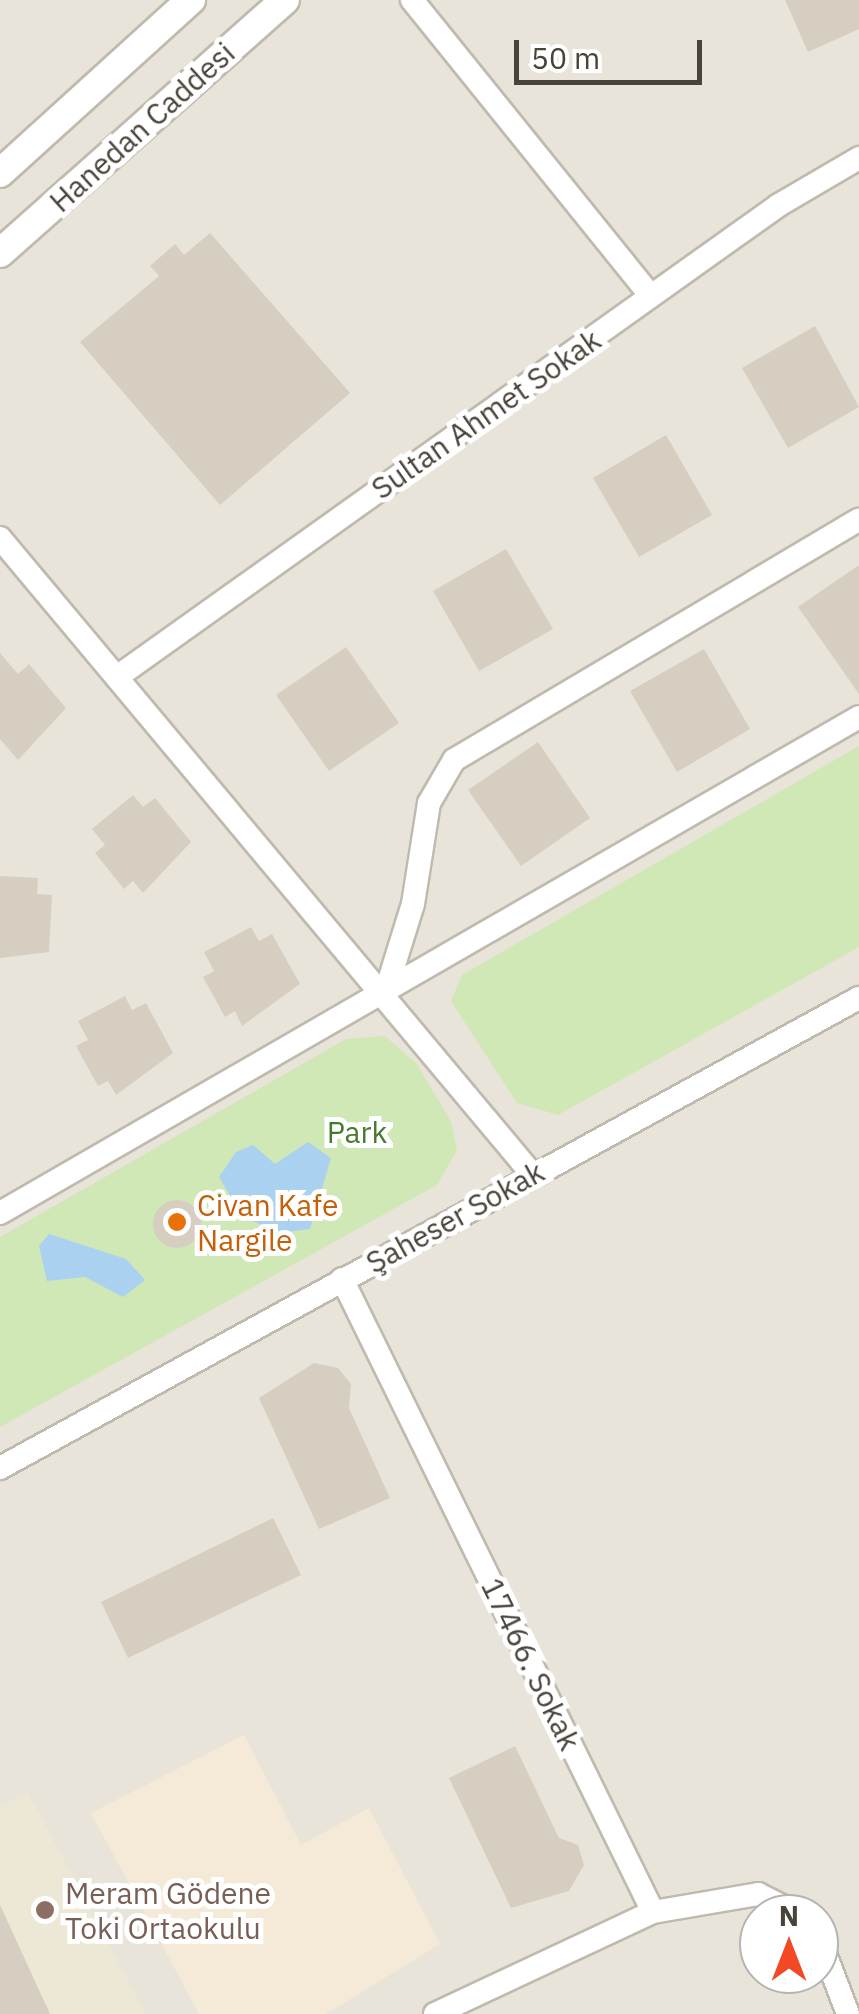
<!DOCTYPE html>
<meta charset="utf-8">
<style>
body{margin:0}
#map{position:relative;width:859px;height:2014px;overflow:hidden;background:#f5f2eb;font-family:"IBM Plex Sans",sans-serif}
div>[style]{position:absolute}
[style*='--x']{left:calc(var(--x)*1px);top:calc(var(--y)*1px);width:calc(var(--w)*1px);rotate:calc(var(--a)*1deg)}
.residential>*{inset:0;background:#e9e4d9}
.commercial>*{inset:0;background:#f5ead8}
.education>*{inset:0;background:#ede7d6}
.green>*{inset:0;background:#d0e7b6}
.water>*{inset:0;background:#aad1ef}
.building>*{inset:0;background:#d6cec1}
.round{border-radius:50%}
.roads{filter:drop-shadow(2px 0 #c0baae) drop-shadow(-2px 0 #c0baae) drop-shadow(0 2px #c0baae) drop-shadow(0 -2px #c0baae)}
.minor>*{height:22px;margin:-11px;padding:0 11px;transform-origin:11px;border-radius:11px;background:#fff}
.tertiary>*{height:28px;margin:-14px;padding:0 14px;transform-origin:14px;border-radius:14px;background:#fff}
.dots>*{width:28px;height:28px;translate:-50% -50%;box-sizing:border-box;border:5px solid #fff;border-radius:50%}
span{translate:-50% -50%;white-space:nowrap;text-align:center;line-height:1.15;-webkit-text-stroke:10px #fff;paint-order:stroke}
.street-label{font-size:30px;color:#494339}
.park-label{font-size:30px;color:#487a2d}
.food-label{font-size:30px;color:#c56008}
.left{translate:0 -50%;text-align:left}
.education-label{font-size:30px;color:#785e54}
.north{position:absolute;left:739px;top:1894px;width:100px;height:100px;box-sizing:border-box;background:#fff;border:2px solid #b6b4b0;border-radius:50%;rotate:0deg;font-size:28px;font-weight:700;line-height:40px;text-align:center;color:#494339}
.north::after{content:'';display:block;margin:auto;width:35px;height:45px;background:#f34824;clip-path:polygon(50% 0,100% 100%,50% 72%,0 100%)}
.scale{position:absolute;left:514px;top:40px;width:188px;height:45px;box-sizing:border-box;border:5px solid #494339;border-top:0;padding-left:12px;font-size:30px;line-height:35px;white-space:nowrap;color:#494339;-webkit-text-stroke:8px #fff;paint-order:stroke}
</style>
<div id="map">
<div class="residential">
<div style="clip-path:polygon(evenodd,0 0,859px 0,859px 2014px,0 2014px,0 0,759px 1914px,819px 1914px,819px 1974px,759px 1974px,759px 1914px)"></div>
</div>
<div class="commercial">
<div style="clip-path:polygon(244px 1735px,301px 1845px,369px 1808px,440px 1944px,326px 2014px,199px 2014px,91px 1813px)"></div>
</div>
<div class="education">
<div style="clip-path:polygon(28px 1793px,146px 2014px,0 2014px,0 1806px)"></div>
</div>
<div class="green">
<div style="clip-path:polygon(859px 746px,859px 947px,558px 1115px,517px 1103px,451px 1001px,462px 975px)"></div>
<div style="clip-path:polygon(385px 1036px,416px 1063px,451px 1121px,457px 1150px,437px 1185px,0 1427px,0 1237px,346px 1039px)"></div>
</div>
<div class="water">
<div style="clip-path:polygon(308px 1142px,331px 1158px,310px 1229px,279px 1233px,242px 1216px,219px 1177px,236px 1152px,253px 1145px,275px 1164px)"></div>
<div style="clip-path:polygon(49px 1234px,126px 1259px,145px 1280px,123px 1297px,85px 1277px,47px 1281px,39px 1246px)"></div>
</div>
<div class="building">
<div style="clip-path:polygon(785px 0,859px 0,859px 29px,808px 52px)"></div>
<div style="clip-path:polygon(210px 233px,350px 393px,220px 505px,80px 342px,159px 276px,150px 266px,175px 244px,184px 255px)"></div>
<div style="clip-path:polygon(815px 326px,859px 407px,788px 448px,742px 368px)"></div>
<div style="clip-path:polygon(666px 435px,712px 515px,639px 557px,593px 478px)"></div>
<div style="clip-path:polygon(506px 549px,553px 629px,479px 671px,433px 591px)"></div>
<div style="clip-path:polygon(859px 565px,859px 694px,798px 607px)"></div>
<div style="clip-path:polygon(346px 647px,399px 723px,329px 771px,276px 695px)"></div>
<div style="clip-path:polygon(704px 649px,750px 729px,677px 772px,630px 691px)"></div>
<div style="clip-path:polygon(0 653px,18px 674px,29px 664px,66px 708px,18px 760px,0 739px)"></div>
<div style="clip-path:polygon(538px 742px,590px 818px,521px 866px,468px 790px)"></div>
<div style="clip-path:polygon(133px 795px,143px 807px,155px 798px,191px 842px,143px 893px,133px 881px,124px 889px,95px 853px,105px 845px,92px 829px)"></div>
<div style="clip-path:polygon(0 876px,38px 878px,37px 894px,52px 895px,49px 952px,0 958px)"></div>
<div style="clip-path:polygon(251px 927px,259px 941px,272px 934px,300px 984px,242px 1026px,235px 1011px,225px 1017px,203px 977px,214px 971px,204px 952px)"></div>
<div style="clip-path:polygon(125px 996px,132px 1010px,146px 1003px,173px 1053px,116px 1095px,108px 1081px,98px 1086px,76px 1046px,88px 1040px,78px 1021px)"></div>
<div class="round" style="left:153px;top:1200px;width:48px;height:48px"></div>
<div style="clip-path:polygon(314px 1363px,338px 1368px,351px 1384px,349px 1408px,390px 1498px,319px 1529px,259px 1398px)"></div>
<div style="clip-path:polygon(273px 1518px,301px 1575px,128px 1658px,101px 1602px)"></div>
<div style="clip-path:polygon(515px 1746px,559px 1838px,578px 1845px,584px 1865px,569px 1891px,511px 1908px,449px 1778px)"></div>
<div style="clip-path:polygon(0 1905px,50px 2014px,0 2014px)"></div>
</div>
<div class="roads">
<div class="minor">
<div style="--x:412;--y:0;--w:380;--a:51.1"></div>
<div style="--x:0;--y:538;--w:829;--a:50.09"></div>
<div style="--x:117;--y:677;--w:813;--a:-35.49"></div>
<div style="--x:779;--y:205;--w:93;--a:-30.4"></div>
<div style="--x:384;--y:997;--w:97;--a:-72.7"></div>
<div style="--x:413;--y:904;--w:102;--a:-81"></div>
<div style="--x:429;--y:803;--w:50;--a:-59.8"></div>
<div style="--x:454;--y:760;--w:471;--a:-30.7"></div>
<div style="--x:0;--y:1213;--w:992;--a:-30"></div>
<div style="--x:342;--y:1279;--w:705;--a:63.83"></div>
<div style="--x:0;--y:1468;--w:979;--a:-28.69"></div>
<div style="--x:819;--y:1938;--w:81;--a:69.1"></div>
<div style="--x:435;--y:2014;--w:241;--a:-25.1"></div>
<div style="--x:653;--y:1912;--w:107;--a:-9.7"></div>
<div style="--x:758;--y:1894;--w:45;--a:26.6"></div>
</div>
<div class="tertiary">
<div style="--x:0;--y:173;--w:258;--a:-42.2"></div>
<div style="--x:0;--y:253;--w:381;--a:-41.6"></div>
</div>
</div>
<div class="dots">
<div style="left:177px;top:1222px;background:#e8710a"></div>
<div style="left:45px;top:1910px;background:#8d6e63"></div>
</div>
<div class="street-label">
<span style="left:142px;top:127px;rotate:-42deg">Hanedan Caddesi</span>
<span style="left:486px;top:414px;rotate:-35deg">Sultan Ahmet Sokak</span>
<span style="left:455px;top:1217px;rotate:-29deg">Şaheser Sokak</span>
<span style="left:531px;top:1664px;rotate:64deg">17466. Sokak</span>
</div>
<div class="park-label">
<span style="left:357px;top:1132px">Park</span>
</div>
<div class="food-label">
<span class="left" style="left:197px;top:1222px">Civan Kafe<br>Nargile</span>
</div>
<div class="education-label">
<span class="left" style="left:65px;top:1910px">Meram Gödene<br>Toki Ortaokulu</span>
</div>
<div class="north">N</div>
<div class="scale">50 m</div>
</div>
